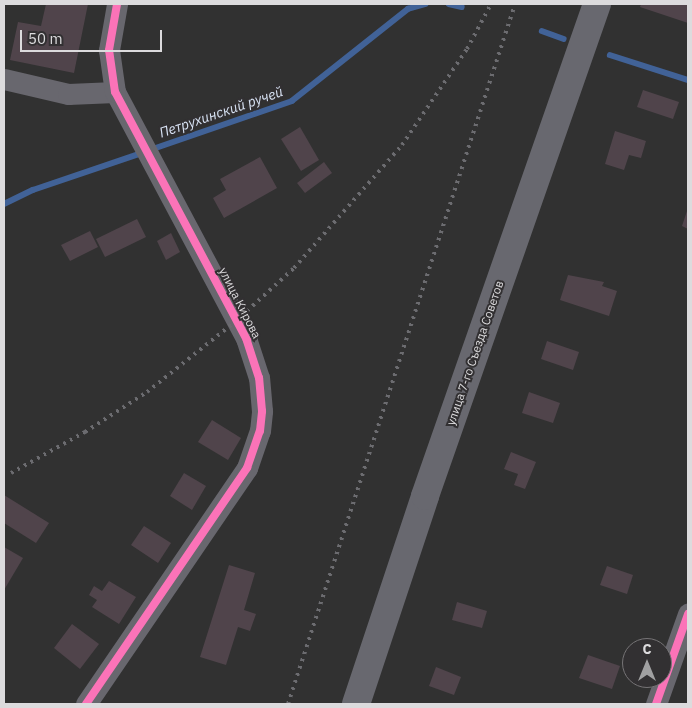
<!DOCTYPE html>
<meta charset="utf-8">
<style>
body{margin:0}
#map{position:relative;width:692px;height:708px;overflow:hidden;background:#313131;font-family:"IBM Plex Sans",sans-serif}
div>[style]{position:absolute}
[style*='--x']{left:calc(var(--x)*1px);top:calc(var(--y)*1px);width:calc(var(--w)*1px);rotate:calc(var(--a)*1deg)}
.stream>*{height:5.5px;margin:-2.75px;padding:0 2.75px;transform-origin:2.75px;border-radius:2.75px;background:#416297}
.building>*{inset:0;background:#50444b}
.minor>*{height:21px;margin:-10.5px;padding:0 10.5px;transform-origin:10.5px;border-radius:10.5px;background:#68676e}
.major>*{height:28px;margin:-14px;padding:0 14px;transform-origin:14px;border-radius:14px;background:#68686f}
.rail>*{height:4px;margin-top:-2px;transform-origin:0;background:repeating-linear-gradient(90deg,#6c6c70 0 2.5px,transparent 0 7.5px)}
.cycleway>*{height:8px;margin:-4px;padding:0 4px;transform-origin:4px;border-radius:4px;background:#fb73b8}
span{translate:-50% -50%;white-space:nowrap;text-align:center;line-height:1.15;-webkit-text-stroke:4px #323032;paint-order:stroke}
.street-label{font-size:12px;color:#dcdbdd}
.water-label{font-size:14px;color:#d9e4f5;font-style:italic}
.frame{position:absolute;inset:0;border:5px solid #dcdbdd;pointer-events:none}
.north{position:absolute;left:622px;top:638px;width:50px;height:50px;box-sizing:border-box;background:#323032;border:1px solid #767476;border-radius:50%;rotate:0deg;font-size:14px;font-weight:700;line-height:20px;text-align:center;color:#dcdbdd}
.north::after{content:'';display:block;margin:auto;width:18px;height:22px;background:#a0a0a1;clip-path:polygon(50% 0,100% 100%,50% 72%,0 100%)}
.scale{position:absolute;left:20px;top:30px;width:142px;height:22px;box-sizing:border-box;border:2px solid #dcdbdd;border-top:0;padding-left:6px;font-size:15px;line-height:18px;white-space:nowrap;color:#dcdbdd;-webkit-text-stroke:4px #323032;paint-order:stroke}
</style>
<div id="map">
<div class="stream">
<div style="--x:449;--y:4;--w:13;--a:13"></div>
<div style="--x:542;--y:31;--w:23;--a:20"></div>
<div style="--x:610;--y:55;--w:82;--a:17.8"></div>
<div style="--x:150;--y:150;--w:150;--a:-19"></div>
<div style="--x:292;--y:101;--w:148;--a:-38.4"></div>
<div style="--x:408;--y:9;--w:18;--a:-16"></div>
<div style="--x:4;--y:204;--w:32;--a:-26"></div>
<div style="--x:33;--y:190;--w:115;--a:-18.7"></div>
</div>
<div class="building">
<div style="clip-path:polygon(46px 4px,88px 4px,74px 73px,10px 60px,18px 22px,41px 26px)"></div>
<div style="clip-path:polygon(641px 4px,688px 4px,688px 23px,640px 7px)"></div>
<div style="clip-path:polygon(643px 90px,679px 102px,673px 119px,637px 107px)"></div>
<div style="clip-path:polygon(300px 127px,319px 160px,301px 171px,281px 139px)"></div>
<div style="clip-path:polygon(615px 131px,646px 141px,641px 158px,629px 155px,624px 170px,605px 164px)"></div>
<div style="clip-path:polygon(260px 157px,277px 188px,224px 218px,213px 198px,226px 190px,220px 179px)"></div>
<div style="clip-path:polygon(324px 162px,332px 173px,305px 193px,297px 183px)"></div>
<div style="clip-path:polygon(688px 208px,688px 229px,682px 226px)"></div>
<div style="clip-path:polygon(137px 219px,146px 237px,105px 257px,96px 239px)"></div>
<div style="clip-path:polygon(90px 231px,98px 247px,70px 261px,61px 245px)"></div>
<div style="clip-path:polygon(171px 233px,180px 252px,166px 260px,157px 241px)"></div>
<div style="clip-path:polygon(568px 275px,604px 282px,602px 286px,617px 291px,609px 316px,560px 300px)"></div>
<div style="clip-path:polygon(547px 341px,579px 352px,573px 370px,541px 359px)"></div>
<div style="clip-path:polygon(529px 392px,560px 403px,553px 423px,522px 413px)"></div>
<div style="clip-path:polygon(212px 420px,241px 438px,228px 460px,198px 442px)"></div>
<div style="clip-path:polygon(511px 452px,536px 462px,525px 489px,514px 485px,518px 474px,504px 469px)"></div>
<div style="clip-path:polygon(184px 473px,206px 486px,192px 510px,170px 496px)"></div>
<div style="clip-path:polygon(4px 495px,49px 523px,36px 543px,4px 523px)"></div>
<div style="clip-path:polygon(144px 526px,171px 543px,158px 563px,131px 545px)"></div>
<div style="clip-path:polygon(4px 547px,23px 558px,4px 590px)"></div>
<div style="clip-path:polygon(229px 565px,255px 573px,244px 610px,256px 614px,250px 631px,238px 627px,226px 665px,200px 657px)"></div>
<div style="clip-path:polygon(607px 566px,633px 575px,627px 594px,600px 585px)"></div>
<div style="clip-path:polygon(109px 581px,136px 597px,119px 624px,92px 607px,97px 600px,89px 595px,94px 586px,102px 591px)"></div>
<div style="clip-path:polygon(457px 602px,487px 611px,482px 628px,452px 620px)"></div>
<div style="clip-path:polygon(72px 624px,99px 644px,80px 669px,54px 648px)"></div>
<div style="clip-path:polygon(588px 655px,620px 666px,612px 689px,579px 678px)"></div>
<div style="clip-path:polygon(436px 667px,461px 677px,454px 695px,429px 686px)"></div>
</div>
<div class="minor">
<div style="--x:4;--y:79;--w:66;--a:13.2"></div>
<div style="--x:68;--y:94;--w:47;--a:-2.4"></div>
<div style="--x:86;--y:704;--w:286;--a:-55.7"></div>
<div style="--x:247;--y:468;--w:39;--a:-71"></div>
<div style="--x:260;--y:431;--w:20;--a:-84"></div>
<div style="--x:262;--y:411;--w:33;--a:-95"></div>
<div style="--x:259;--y:378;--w:40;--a:-108"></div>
<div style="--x:247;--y:340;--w:281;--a:-118"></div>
<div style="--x:115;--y:92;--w:42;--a:-98.1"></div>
<div style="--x:109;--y:50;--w:47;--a:-80.1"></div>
<div style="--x:656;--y:704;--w:96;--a:-70.4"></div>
</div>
<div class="major">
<div style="--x:356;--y:704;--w:219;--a:-71.6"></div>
<div style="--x:425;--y:496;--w:521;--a:-70.73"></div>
</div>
<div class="rail">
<div style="--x:11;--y:473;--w:85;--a:-29"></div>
<div style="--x:85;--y:432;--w:74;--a:-32.8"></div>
<div style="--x:147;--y:392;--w:114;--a:-38.6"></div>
<div style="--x:236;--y:321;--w:79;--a:-42.4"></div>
<div style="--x:294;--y:268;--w:164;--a:-48.7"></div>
<div style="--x:402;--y:145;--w:116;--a:-55.9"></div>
<div style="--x:467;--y:49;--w:51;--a:-61.9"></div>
<div style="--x:288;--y:704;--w:736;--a:-72.03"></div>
</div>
<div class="cycleway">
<div style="--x:86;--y:704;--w:286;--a:-55.7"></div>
<div style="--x:247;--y:468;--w:39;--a:-71"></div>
<div style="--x:260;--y:431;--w:20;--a:-84"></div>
<div style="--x:262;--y:411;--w:33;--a:-95"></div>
<div style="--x:259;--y:378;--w:40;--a:-108"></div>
<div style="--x:247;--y:340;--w:281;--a:-118"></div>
<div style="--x:115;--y:92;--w:42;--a:-98.1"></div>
<div style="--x:109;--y:50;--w:47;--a:-80.1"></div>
<div style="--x:656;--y:704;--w:96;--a:-70.4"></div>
</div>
<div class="street-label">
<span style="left:240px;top:303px;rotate:63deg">улица Кирова</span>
<span style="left:475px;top:353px;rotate:-71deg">улица 7-го Съезда Советов</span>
</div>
<div class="water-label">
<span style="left:221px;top:112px;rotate:-19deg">Петрухинский ручей</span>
</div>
<div class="frame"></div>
<div class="north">С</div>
<div class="scale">50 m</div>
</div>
